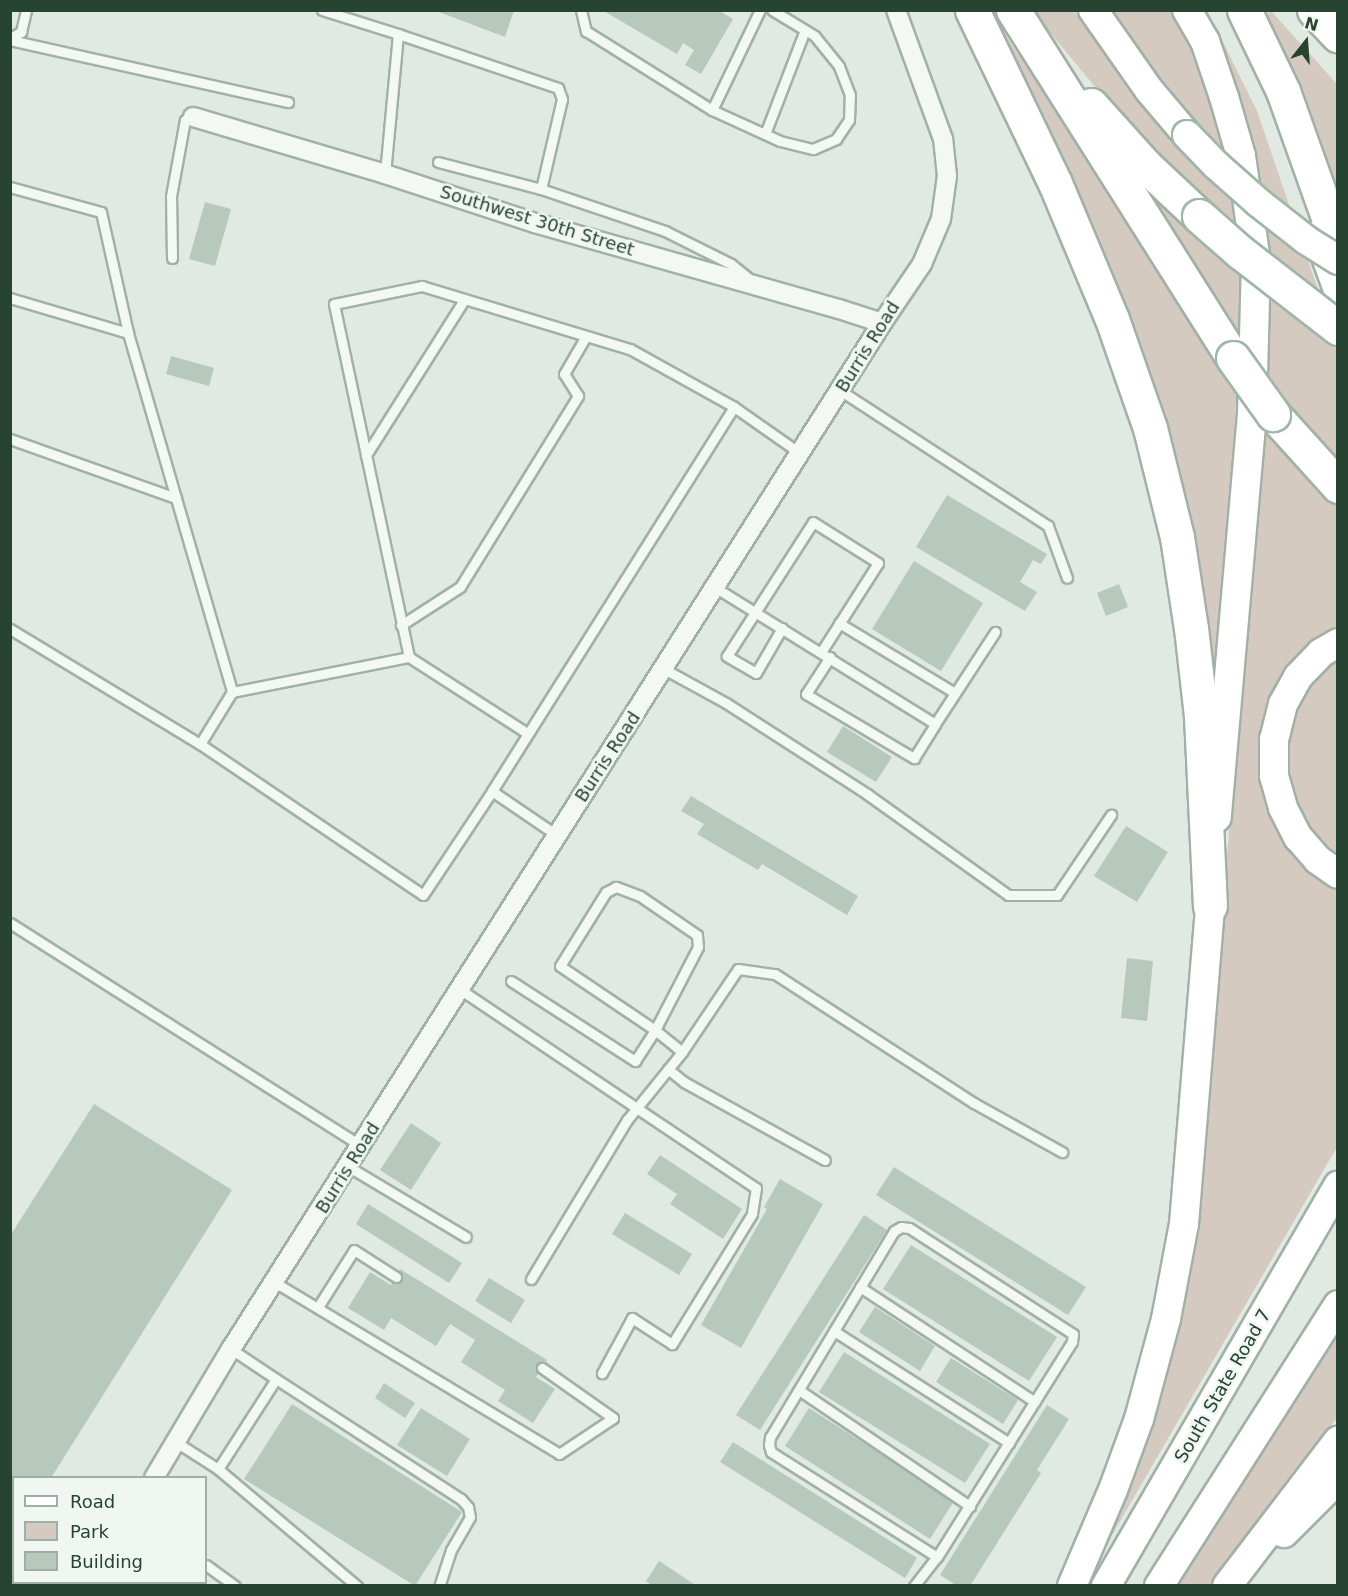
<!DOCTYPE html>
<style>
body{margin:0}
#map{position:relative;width:1348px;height:1596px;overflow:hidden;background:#e0eae3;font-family:"DejaVu Sans",sans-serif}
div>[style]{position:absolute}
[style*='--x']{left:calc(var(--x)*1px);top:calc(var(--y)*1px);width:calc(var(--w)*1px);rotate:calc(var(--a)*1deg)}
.green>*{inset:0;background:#d4cac0}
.building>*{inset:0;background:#b7c8bc}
.roads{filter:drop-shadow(2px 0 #a1b1a6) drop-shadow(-2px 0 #a1b1a6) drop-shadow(0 2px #a1b1a6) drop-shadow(0 -2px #a1b1a6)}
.lane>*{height:9px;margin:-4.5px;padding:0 4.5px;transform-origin:4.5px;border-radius:4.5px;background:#f3f8f5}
.street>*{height:18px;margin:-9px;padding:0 9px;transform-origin:9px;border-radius:9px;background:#f3f8f5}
.primary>*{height:28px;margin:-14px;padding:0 14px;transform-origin:14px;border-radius:14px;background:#fff}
.highway>*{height:33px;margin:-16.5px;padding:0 16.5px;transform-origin:16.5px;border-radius:16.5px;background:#fff}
.bridges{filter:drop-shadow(2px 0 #9eb7a6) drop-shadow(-2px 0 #9eb7a6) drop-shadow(0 2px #9eb7a6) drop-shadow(0 -2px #9eb7a6)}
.primary-bridge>*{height:28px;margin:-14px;padding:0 14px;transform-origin:14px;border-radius:14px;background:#fff}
.highway-bridge>*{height:33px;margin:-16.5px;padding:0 16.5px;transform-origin:16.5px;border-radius:16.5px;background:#fff}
span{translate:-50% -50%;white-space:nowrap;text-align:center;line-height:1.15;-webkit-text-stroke:5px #f0f7f2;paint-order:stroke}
.street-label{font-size:18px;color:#274331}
.frame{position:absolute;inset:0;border:12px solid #274331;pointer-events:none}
.legend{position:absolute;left:12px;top:1476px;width:195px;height:108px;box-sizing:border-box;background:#f0f7f2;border:2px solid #a0afa5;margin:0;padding:8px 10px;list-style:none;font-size:18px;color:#274331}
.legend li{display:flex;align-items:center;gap:12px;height:30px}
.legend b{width:30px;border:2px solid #a0afa5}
.north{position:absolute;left:1276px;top:12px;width:60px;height:60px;-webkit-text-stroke:4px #f0f7f2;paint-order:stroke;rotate:17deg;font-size:16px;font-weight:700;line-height:24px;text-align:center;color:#274331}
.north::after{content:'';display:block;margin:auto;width:21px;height:27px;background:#274331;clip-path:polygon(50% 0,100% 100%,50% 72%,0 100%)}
</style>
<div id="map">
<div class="green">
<div style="clip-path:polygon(1032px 11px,1075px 11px,1156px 123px,1186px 156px,1243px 208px,1245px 234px,1116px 112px)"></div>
<div style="clip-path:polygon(1110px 11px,1175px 11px,1192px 43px,1234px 158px,1202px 128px,1167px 87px)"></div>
<div style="clip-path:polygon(1271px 11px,1337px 84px,1337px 203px,1328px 167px,1293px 74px,1262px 17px)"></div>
<div style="clip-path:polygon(993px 19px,1061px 114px,1243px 385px,1220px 746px,1199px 608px)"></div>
<div style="clip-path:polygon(1214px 24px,1257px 111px,1337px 345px,1338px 633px,1265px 766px,1337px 882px,1337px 1147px,1097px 1561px,1134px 1450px,1225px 883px,1252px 530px,1267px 393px,1270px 288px,1267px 228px,1253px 157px,1206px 29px)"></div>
<div style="clip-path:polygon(1136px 177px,1250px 278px,1246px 349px)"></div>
<div style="clip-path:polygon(1337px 650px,1337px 863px,1325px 854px,1289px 801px,1283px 736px,1311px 675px)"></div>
<div style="clip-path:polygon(1337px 1335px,1337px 1418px,1295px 1469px,1213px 1585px,1178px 1586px,1266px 1444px)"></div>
</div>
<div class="building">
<div style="clip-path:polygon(434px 10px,514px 10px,505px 37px)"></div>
<div style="clip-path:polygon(602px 10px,718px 10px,733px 19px,701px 74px,685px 65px,694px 50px,683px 43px,677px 54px)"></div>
<div style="clip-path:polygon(205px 202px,231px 209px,215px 266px,189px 259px)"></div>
<div style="clip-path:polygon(171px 356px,214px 368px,209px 386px,166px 374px)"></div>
<div style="clip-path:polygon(947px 495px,1047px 554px,1041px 564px,1033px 560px,1020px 582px,1037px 592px,1025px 611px,916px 547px)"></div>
<div style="clip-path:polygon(914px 561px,983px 603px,941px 671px,872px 629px)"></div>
<div style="clip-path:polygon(1119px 584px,1128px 607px,1106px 616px,1097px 593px)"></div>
<div style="clip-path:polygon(843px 726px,892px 757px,876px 782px,827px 752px)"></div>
<div style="clip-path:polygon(691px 796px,858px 896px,847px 915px,762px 864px,758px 870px,697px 834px,704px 824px,681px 811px)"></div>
<div style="clip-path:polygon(1126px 826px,1168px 852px,1137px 902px,1094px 876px)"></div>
<div style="clip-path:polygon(1127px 958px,1153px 961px,1147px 1021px,1121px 1018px)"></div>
<div style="clip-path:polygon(94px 1104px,232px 1190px,51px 1478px,14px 1478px,14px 1537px,10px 1541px,10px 1236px)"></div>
<div style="clip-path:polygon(411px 1123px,441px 1143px,411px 1190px,380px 1170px)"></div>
<div style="clip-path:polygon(660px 1155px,742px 1209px,723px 1239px,670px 1204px,677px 1194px,647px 1174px)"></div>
<div style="clip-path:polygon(894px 1167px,1086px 1287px,1068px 1315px,876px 1195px)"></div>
<div style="clip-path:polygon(780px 1179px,823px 1204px,741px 1348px,701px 1325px,767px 1209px,764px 1207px)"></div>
<div style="clip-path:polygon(368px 1204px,462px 1263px,449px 1283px,356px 1224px)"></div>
<div style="clip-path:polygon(625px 1213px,692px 1254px,679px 1275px,612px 1234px)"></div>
<div style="clip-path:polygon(864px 1215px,887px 1230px,760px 1430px,736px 1415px)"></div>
<div style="clip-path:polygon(911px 1245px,1057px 1337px,1029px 1381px,883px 1289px)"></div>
<div style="clip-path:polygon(400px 1269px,547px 1360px,536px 1377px,555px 1389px,533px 1423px,498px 1401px,505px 1390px,461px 1362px,475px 1340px,450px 1324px,436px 1346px,391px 1318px,384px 1330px,348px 1308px,370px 1272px,391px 1285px)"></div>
<div style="clip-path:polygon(489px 1278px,525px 1300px,511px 1323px,475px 1301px)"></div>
<div style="clip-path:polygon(875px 1307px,935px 1346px,920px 1371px,859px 1332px)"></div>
<div style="clip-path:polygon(844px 1352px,990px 1444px,965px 1483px,819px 1392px)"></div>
<div style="clip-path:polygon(951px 1358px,1018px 1400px,1003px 1424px,936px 1382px)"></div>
<div style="clip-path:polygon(384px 1383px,415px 1403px,405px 1418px,375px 1398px)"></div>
<div style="clip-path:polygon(292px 1404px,462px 1512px,415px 1586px,244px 1479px)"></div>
<div style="clip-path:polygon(1047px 1405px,1069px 1419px,1037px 1470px,1041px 1473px,970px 1586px,957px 1586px,940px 1575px)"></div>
<div style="clip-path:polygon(421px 1408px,470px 1439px,447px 1476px,397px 1445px)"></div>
<div style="clip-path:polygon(809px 1408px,954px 1501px,930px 1539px,785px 1446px)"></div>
<div style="clip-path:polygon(733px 1442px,917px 1558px,905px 1578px,720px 1462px)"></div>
<div style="clip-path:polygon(659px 1561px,697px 1586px,653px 1586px,646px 1581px)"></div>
</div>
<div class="roads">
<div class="lane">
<div style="--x:322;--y:10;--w:80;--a:17.5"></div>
<div style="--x:398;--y:34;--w:141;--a:95.3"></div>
<div style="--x:581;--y:10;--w:22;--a:77"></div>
<div style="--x:586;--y:31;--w:149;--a:32.1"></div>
<div style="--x:712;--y:110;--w:111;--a:-64.4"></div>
<div style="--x:398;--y:34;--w:169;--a:18.6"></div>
<div style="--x:558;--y:88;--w:12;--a:70"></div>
<div style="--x:562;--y:99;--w:92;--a:103.1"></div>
<div style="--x:10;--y:38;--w:13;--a:-29"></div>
<div style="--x:21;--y:32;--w:23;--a:-77"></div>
<div style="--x:10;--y:40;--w:285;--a:12.6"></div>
<div style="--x:712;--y:110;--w:75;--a:24.5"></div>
<div style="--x:780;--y:141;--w:34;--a:14"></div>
<div style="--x:813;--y:149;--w:25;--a:-23"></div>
<div style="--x:836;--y:139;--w:23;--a:-56"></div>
<div style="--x:849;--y:120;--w:25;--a:-88"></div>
<div style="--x:850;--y:95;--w:31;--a:-111"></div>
<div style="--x:839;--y:66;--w:38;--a:-129"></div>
<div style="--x:815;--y:36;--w:50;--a:-148.8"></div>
<div style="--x:765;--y:134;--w:111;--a:-69"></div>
<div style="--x:438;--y:162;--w:106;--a:14.7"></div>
<div style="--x:541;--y:189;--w:131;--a:18.7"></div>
<div style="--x:665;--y:231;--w:74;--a:26.6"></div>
<div style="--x:731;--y:264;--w:22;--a:39"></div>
<div style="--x:10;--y:187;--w:94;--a:15.4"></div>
<div style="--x:101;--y:212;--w:124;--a:77.4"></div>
<div style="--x:128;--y:333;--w:374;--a:73.8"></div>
<div style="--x:232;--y:692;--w:180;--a:-11.2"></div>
<div style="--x:172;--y:258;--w:62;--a:-90.9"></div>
<div style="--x:171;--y:196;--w:77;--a:-79.6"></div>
<div style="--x:185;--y:120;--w:9;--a:-21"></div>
<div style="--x:10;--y:298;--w:123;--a:16.5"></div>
<div style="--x:841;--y:391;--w:247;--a:33.1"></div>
<div style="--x:1048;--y:526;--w:55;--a:69.9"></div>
<div style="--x:10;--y:439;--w:176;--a:19.6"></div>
<div style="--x:366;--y:455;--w:183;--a:-57.7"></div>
<div style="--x:716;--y:588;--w:258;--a:31.8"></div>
<div style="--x:935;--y:724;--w:110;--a:-56.9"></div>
<div style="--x:839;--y:623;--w:135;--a:31.1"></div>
<div style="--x:401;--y:625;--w:70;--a:-32.8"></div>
<div style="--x:460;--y:587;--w:225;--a:-58.3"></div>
<div style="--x:578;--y:396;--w:26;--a:-122"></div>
<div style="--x:564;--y:374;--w:44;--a:-59.9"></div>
<div style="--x:782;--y:628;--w:52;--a:120"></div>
<div style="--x:756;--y:673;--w:34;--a:-150"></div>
<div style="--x:727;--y:656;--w:159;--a:-57.3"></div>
<div style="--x:813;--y:522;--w:77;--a:32.2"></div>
<div style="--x:878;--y:563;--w:106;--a:122.6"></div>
<div style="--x:10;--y:629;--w:222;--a:31.2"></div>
<div style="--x:200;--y:744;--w:269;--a:34.1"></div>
<div style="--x:423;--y:895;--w:125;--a:-56.4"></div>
<div style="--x:830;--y:657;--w:44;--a:123"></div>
<div style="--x:806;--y:694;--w:126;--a:30.7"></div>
<div style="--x:914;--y:758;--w:40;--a:-58"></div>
<div style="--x:664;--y:669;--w:71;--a:28.7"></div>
<div style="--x:726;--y:703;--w:168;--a:32.8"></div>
<div style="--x:867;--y:794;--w:173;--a:35.6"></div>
<div style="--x:1008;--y:895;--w:49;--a:0"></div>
<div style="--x:1057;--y:895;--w:97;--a:-56"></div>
<div style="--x:527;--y:733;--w:140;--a:-147.2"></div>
<div style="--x:409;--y:657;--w:361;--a:-102"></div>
<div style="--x:334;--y:304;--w:90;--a:-11.6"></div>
<div style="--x:422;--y:286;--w:217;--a:16.9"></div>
<div style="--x:630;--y:349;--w:119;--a:29.1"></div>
<div style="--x:200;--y:744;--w:61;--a:-58.4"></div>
<div style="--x:558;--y:836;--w:80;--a:-145.7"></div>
<div style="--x:492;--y:791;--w:454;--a:-57.8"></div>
<div style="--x:734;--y:407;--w:82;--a:35"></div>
<div style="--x:10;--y:923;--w:417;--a:32.4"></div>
<div style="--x:511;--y:981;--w:148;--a:32.8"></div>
<div style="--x:635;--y:1061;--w:37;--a:-57"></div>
<div style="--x:655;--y:1030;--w:93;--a:-62.6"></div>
<div style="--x:698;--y:947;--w:12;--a:-95"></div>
<div style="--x:697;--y:935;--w:69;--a:-145.6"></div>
<div style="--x:640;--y:896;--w:26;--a:-159"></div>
<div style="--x:616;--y:887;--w:11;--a:153"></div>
<div style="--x:606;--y:892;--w:87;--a:121.9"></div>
<div style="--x:560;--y:966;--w:115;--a:34"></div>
<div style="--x:655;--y:1030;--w:35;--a:39"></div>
<div style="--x:461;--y:990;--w:355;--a:33.9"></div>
<div style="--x:756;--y:1188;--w:26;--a:99"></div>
<div style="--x:752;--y:1214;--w:153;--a:121.6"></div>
<div style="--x:672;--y:1344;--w:48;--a:-147"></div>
<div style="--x:632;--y:1318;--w:63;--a:118.6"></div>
<div style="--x:668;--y:1069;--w:21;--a:39"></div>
<div style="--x:684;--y:1082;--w:161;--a:29"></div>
<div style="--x:349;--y:1167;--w:136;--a:30.9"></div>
<div style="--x:531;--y:1279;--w:186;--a:-58.9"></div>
<div style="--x:627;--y:1120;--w:87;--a:-51"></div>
<div style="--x:682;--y:1052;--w:100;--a:-56"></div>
<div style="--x:738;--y:969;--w:37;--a:8"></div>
<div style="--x:775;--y:974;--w:237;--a:33"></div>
<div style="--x:974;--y:1103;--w:101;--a:29.1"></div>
<div style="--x:276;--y:1283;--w:331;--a:31.1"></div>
<div style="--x:559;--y:1454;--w:65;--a:-33.7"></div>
<div style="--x:613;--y:1418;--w:87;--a:-144.8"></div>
<div style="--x:860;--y:1287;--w:209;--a:33.3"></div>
<div style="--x:318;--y:1307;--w:67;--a:-57.7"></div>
<div style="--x:354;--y:1250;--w:50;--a:32.7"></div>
<div style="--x:834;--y:1331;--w:208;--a:32.6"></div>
<div style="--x:276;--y:1379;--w:221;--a:33"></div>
<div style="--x:461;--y:1499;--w:11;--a:49"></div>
<div style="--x:468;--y:1507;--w:10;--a:79"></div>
<div style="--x:470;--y:1517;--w:38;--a:120"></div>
<div style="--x:451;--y:1550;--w:38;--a:108"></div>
<div style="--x:799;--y:1390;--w:207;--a:34.2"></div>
<div style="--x:176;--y:1442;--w:50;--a:32.7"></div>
<div style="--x:218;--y:1469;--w:107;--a:-57.2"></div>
<div style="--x:276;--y:1379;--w:54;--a:-146.3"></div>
<div style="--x:218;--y:1469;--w:182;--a:40.1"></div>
<div style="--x:206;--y:1565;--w:36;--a:36"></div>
<div style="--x:914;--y:1586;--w:37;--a:-52"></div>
<div style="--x:937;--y:1557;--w:254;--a:-57.9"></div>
<div style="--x:1072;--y:1342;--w:8;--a:-83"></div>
<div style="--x:1073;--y:1334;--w:195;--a:-147.1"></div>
<div style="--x:909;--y:1228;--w:8;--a:-173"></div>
<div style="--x:901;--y:1227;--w:8;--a:150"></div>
<div style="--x:894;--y:1231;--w:240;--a:121"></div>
<div style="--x:770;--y:1437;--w:8;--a:97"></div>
<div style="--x:769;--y:1445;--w:7;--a:74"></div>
<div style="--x:771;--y:1452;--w:196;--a:32.3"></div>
</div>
<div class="street">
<div style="--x:193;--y:117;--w:200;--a:16.5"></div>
<div style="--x:385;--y:174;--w:158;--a:18.1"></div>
<div style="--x:535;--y:223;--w:316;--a:15.8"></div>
<div style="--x:839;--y:309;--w:45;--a:18"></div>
<div style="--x:154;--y:1478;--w:150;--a:-59.2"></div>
<div style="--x:231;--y:1349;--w:1215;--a:-57.6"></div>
<div style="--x:882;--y:323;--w:71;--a:-55.9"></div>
<div style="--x:922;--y:264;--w:49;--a:-67.1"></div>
<div style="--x:941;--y:219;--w:43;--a:-82.1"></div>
<div style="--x:947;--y:176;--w:37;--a:-96"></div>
<div style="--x:943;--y:139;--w:137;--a:-110"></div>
<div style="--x:86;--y:1586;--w:4;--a:-63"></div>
</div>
<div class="primary">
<div style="--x:1093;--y:10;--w:98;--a:55"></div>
<div style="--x:1149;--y:90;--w:59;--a:49.8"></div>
<div style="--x:1187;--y:10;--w:36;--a:60"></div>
<div style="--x:1205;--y:41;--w:59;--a:71.3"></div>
<div style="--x:1224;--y:97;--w:61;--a:73.9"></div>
<div style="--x:1241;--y:156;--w:106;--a:81.9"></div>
<div style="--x:1256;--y:261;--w:153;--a:91.5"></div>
<div style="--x:1252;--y:414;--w:405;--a:95"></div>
<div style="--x:1318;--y:235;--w:59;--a:70"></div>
<div style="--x:1338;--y:643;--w:20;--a:150"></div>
<div style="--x:1321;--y:653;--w:33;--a:134"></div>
<div style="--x:1298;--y:677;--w:31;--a:119"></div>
<div style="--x:1283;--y:704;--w:36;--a:104"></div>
<div style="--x:1274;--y:739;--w:37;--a:90"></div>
<div style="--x:1274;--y:776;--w:33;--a:74"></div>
<div style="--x:1283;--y:808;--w:33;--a:63"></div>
<div style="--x:1298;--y:837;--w:30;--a:49"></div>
<div style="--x:1318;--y:860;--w:24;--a:35"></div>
<div style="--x:1284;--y:1533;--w:76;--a:-45"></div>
<div style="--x:1072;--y:1586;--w:104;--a:-66.9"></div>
<div style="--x:1113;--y:1490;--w:76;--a:-69.9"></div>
<div style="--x:1139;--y:1419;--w:104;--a:-74.9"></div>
<div style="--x:1166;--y:1319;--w:97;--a:-79.3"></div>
<div style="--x:1184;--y:1224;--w:341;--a:-85.3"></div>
<div style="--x:1106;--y:1586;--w:463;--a:-59.9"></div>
<div style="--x:1159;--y:1586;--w:333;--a:-57.5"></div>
<div style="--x:1227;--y:1586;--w:183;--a:-52.6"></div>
</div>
<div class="highway">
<div style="--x:972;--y:10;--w:192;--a:64.4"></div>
<div style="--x:1055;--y:183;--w:147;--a:67.3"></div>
<div style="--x:1112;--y:319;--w:115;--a:70.8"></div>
<div style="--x:1150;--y:428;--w:112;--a:76.1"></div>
<div style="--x:1177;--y:537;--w:92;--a:81.3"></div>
<div style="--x:1191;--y:628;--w:89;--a:83.5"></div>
<div style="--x:1201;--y:716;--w:190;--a:87.3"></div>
<div style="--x:1013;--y:10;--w:412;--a:57.7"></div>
<div style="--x:1244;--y:10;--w:90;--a:64.3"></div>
<div style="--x:1283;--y:91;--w:143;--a:70.4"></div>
<div style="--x:1331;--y:226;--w:29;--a:76"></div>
<div style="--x:1314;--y:10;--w:35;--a:47"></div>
<div style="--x:1091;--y:105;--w:82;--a:48"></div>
<div style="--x:1146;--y:166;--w:73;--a:43.3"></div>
<div style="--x:1273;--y:414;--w:97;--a:47.9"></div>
</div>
</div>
<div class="bridges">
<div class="primary-bridge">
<div style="--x:1187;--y:135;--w:42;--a:46"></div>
<div style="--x:1216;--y:165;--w:57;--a:41.5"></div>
<div style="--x:1259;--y:203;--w:60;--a:38.2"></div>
<div style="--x:1306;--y:240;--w:38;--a:32"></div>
</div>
<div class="highway-bridge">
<div style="--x:1199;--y:216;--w:55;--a:41.3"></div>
<div style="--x:1240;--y:252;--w:124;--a:37.8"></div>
<div style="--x:1233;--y:358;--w:69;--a:54.5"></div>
</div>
</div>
<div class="street-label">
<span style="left:537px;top:221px;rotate:17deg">Southwest 30th Street</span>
<span style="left:868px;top:347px;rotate:-58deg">Burris Road</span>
<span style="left:608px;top:757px;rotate:-57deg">Burris Road</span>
<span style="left:348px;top:1168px;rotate:-58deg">Burris Road</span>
<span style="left:1223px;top:1386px;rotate:-60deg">South State Road 7</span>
</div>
<div class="frame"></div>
<ul class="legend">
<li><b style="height:8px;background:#fff"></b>Road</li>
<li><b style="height:16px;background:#d4cac0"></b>Park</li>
<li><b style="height:16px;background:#b7c8bc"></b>Building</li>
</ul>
<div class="north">N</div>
</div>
